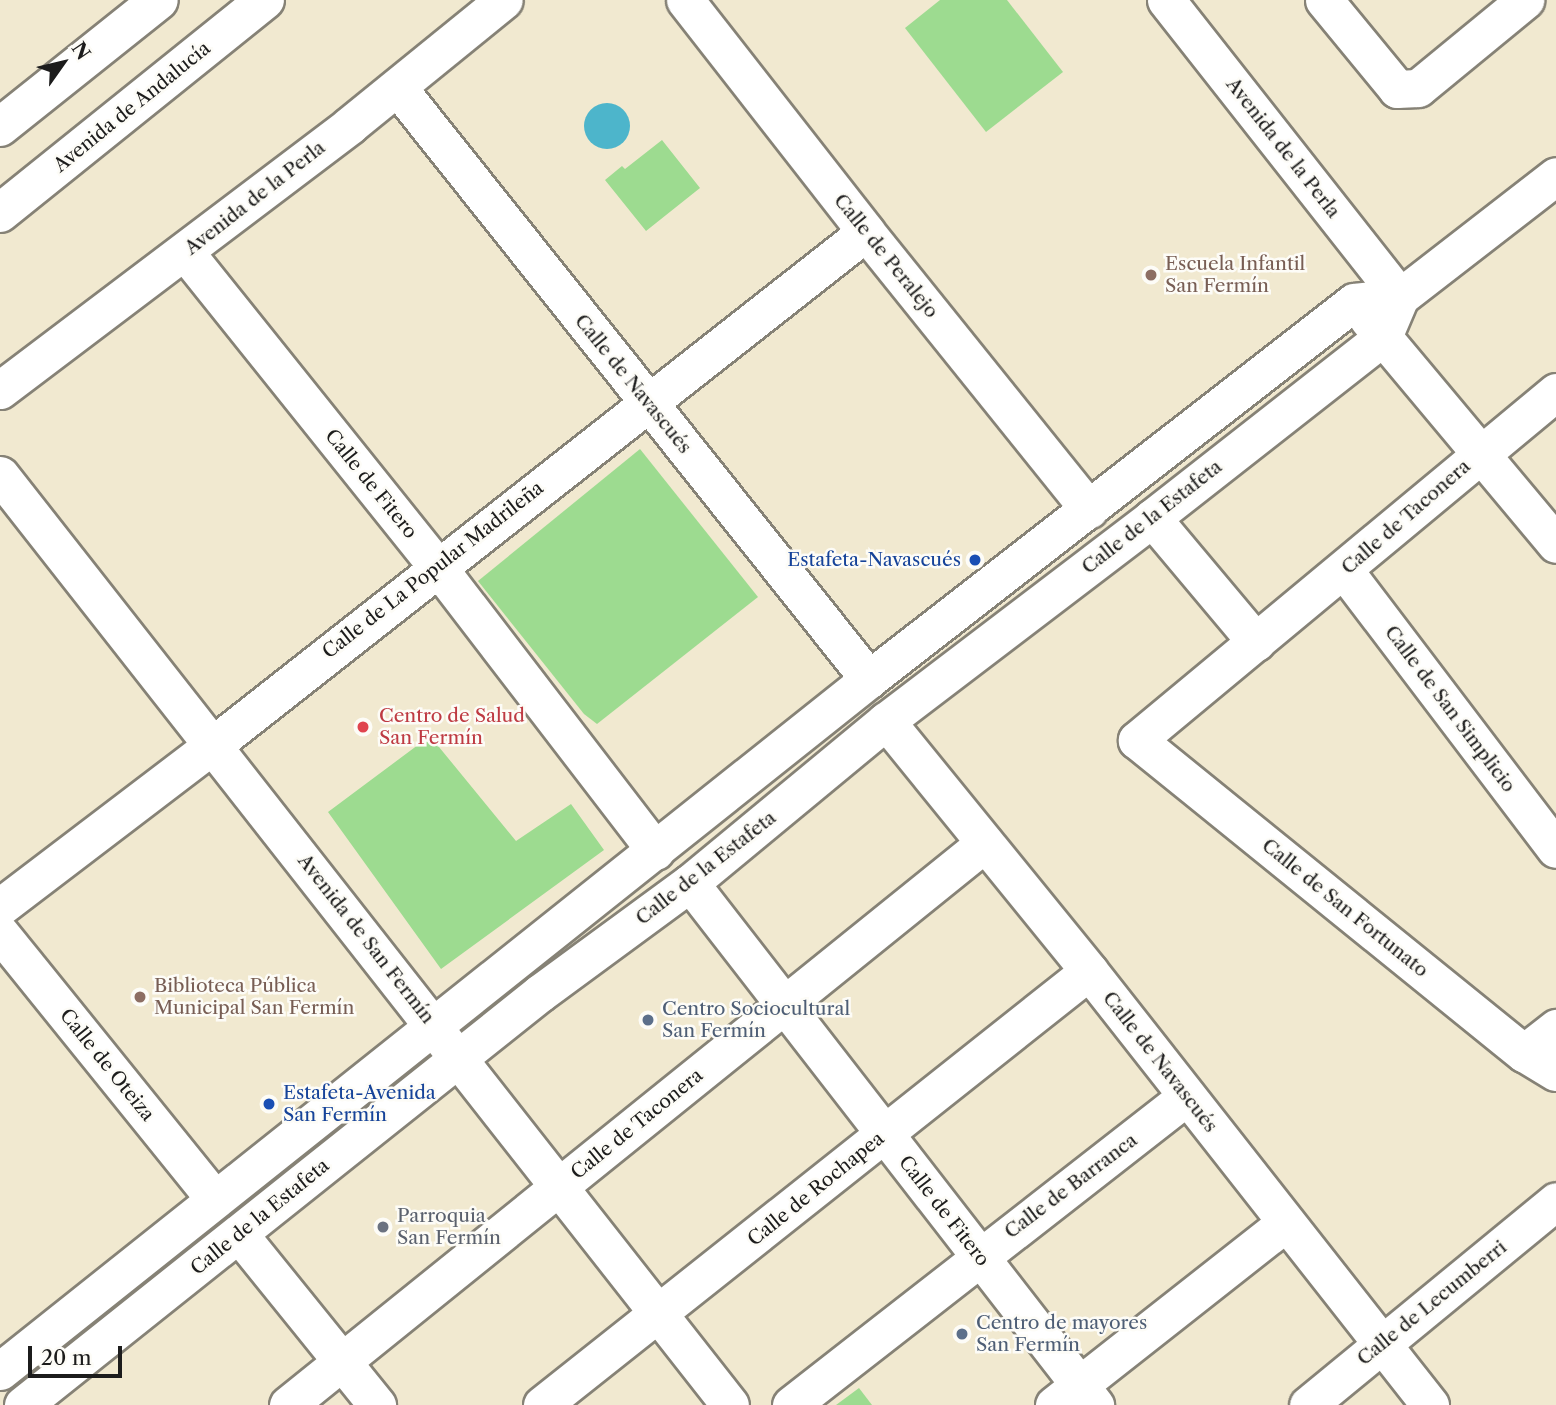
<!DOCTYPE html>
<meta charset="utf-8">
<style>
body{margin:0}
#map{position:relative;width:1556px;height:1405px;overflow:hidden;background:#f1e9d0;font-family:"Libre Caslon Text",serif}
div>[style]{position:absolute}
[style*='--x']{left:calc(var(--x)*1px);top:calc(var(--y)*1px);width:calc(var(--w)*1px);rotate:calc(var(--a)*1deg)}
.green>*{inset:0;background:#9ddb90}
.water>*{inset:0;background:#4db5cb}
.round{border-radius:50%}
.roads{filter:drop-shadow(2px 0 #868276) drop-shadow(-2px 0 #868276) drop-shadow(0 2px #868276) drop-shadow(0 -2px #868276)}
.minor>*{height:37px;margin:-18.5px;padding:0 18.5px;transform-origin:18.5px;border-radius:18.5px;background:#fff}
.major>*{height:38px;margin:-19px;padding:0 19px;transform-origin:19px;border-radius:19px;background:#fff}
.dots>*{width:19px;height:19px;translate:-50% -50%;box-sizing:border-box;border:4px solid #fdfcf7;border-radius:50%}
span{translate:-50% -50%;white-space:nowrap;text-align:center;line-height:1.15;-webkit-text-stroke:5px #fdfcf7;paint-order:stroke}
.street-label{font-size:19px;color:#1c1c1c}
.education-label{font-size:19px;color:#785e54}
.left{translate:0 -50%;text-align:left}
.transit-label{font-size:19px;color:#164399}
.right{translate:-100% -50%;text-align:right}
.health-label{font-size:19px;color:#be3a42}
.service-label{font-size:19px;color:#4e5e75}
.worship-label{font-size:19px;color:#5b616d}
.north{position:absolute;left:28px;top:28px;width:70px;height:70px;-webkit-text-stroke:5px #fdfcf7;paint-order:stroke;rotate:56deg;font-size:19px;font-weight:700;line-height:28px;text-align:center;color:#1c1c1c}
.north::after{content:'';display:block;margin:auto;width:24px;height:32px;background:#1c1c1c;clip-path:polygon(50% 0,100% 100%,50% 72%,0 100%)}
.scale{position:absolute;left:28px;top:1346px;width:94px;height:32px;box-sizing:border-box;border:4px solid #1c1c1c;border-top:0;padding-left:9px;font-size:21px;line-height:24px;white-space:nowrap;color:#1c1c1c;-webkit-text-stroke:5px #fdfcf7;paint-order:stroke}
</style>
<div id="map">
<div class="green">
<div style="clip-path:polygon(940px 0,1007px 0,1063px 72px,986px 132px,905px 28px)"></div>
<div style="clip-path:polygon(662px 140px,700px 188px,646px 231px,605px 180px,622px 166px,625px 169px)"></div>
<div style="clip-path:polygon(640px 449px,758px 597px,597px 724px,584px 714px,478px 581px)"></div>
<div style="clip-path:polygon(430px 736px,516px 841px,571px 804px,604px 850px,441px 969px,328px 812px)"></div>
<div style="clip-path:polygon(859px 1388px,872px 1405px,836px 1405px)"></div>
</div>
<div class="water">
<div class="round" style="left:584px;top:103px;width:46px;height:46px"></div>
</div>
<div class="roads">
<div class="minor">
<div style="--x:685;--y:0;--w:294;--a:52"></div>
<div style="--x:866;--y:232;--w:356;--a:51.2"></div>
<div style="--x:1166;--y:0;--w:378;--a:51.8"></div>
<div style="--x:1324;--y:0;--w:115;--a:50.6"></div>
<div style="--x:1397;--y:89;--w:21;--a:-3"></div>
<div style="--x:1418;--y:88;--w:139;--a:-39.4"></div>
<div style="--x:398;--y:88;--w:756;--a:51.45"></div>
<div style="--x:185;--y:252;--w:403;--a:51.3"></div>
<div style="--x:437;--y:566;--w:359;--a:52.5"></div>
<div style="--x:1368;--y:319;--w:293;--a:50.1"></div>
<div style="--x:0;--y:390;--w:439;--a:-37.1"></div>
<div style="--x:350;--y:125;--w:198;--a:-39.1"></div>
<div style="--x:1556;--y:392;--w:545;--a:140.29"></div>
<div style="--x:1137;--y:740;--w:498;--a:39"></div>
<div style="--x:1524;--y:1053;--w:37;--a:31"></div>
<div style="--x:0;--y:475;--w:1182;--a:51.87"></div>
<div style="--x:1152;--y:518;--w:162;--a:50"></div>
<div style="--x:1344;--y:570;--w:350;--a:52.8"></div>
<div style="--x:886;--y:721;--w:322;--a:50.9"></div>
<div style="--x:1089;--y:971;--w:552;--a:51.84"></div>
<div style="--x:690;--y:883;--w:661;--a:52.19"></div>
<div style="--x:0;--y:907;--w:268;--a:-37.3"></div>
<div style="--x:213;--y:745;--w:830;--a:-38.15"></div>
<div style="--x:0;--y:933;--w:341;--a:51.1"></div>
<div style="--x:1524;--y:1053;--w:41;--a:-38"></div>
<div style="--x:239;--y:1234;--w:220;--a:51.1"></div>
<div style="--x:0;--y:1371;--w:1111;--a:-38.53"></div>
<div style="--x:869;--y:679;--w:614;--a:-37.86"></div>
<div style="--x:1354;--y:302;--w:46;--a:-6.2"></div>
<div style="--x:1400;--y:297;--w:197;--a:-37.8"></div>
<div style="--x:23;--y:1405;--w:661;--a:-38.55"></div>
<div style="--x:540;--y:993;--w:186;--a:-36.3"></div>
<div style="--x:690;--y:883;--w:254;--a:-39.6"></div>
<div style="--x:886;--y:721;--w:335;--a:-37.3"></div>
<div style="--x:1152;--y:518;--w:293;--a:-38.1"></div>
<div style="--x:1383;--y:337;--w:43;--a:-67"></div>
<div style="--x:288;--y:1405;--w:895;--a:-38.88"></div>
<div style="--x:542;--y:1405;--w:698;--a:-38.43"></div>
<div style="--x:791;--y:1405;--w:501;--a:-37.95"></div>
<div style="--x:1054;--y:1405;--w:294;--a:-38.2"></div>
<div style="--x:1308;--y:1405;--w:321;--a:-39.4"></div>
</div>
<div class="major">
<div style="--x:0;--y:127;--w:203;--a:-38.6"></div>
<div style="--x:0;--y:213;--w:340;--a:-38.8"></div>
</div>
</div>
<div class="dots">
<div style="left:1151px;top:275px;background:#8d6e63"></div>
<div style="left:975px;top:560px;background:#1a4fb4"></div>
<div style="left:363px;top:727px;background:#e0444e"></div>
<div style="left:140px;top:997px;background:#8d6e63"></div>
<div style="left:648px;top:1020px;background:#5c6f8a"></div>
<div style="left:269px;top:1104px;background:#1a4fb4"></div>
<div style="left:383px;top:1227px;background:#6b7280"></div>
<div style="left:962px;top:1334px;background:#5c6f8a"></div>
</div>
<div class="street-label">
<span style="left:132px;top:107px;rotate:-39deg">Avenida de Andalucía</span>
<span style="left:1283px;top:148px;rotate:52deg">Avenida de la Perla</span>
<span style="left:255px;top:198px;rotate:-38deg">Avenida de la Perla</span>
<span style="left:886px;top:256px;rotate:51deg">Calle de Peralejo</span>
<span style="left:633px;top:384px;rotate:51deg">Calle de Navascués</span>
<span style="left:371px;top:484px;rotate:51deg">Calle de Fitero</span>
<span style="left:1152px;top:517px;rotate:-38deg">Calle de la Estafeta</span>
<span style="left:1406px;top:517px;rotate:-41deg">Calle de Taconera</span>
<span style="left:433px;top:570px;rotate:-38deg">Calle de La Popular Madrileña</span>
<span style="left:1450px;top:709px;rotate:53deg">Calle de San Simplicio</span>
<span style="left:706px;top:868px;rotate:-38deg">Calle de la Estafeta</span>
<span style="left:1345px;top:908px;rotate:39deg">Calle de San Fortunato</span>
<span style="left:366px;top:939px;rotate:52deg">Avenida de San Fermín</span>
<span style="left:1160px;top:1062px;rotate:52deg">Calle de Navascués</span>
<span style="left:107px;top:1065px;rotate:51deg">Calle de Oteiza</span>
<span style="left:637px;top:1124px;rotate:-39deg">Calle de Taconera</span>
<span style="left:1071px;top:1186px;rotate:-37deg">Calle de Barranca</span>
<span style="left:816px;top:1189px;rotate:-39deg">Calle de Rochapea</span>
<span style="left:944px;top:1211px;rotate:52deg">Calle de Fitero</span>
<span style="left:260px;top:1217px;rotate:-39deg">Calle de la Estafeta</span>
<span style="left:1432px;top:1303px;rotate:-39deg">Calle de Lecumberri</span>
</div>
<div class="education-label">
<span class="left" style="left:1165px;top:275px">Escuela Infantil<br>San Fermín</span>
<span class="left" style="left:154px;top:997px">Biblioteca Pública<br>Municipal San Fermín</span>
</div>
<div class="transit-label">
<span class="right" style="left:961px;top:560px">Estafeta-Navascués</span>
<span class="left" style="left:283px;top:1104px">Estafeta-Avenida<br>San Fermín</span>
</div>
<div class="health-label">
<span class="left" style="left:379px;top:727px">Centro de Salud<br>San Fermín</span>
</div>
<div class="service-label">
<span class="left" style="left:662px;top:1020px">Centro Sociocultural<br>San Fermín</span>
<span class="left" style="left:976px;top:1334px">Centro de mayores<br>San Fermín</span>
</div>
<div class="worship-label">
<span class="left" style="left:397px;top:1227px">Parroquia<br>San Fermín</span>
</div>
<div class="north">N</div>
<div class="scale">20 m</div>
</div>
